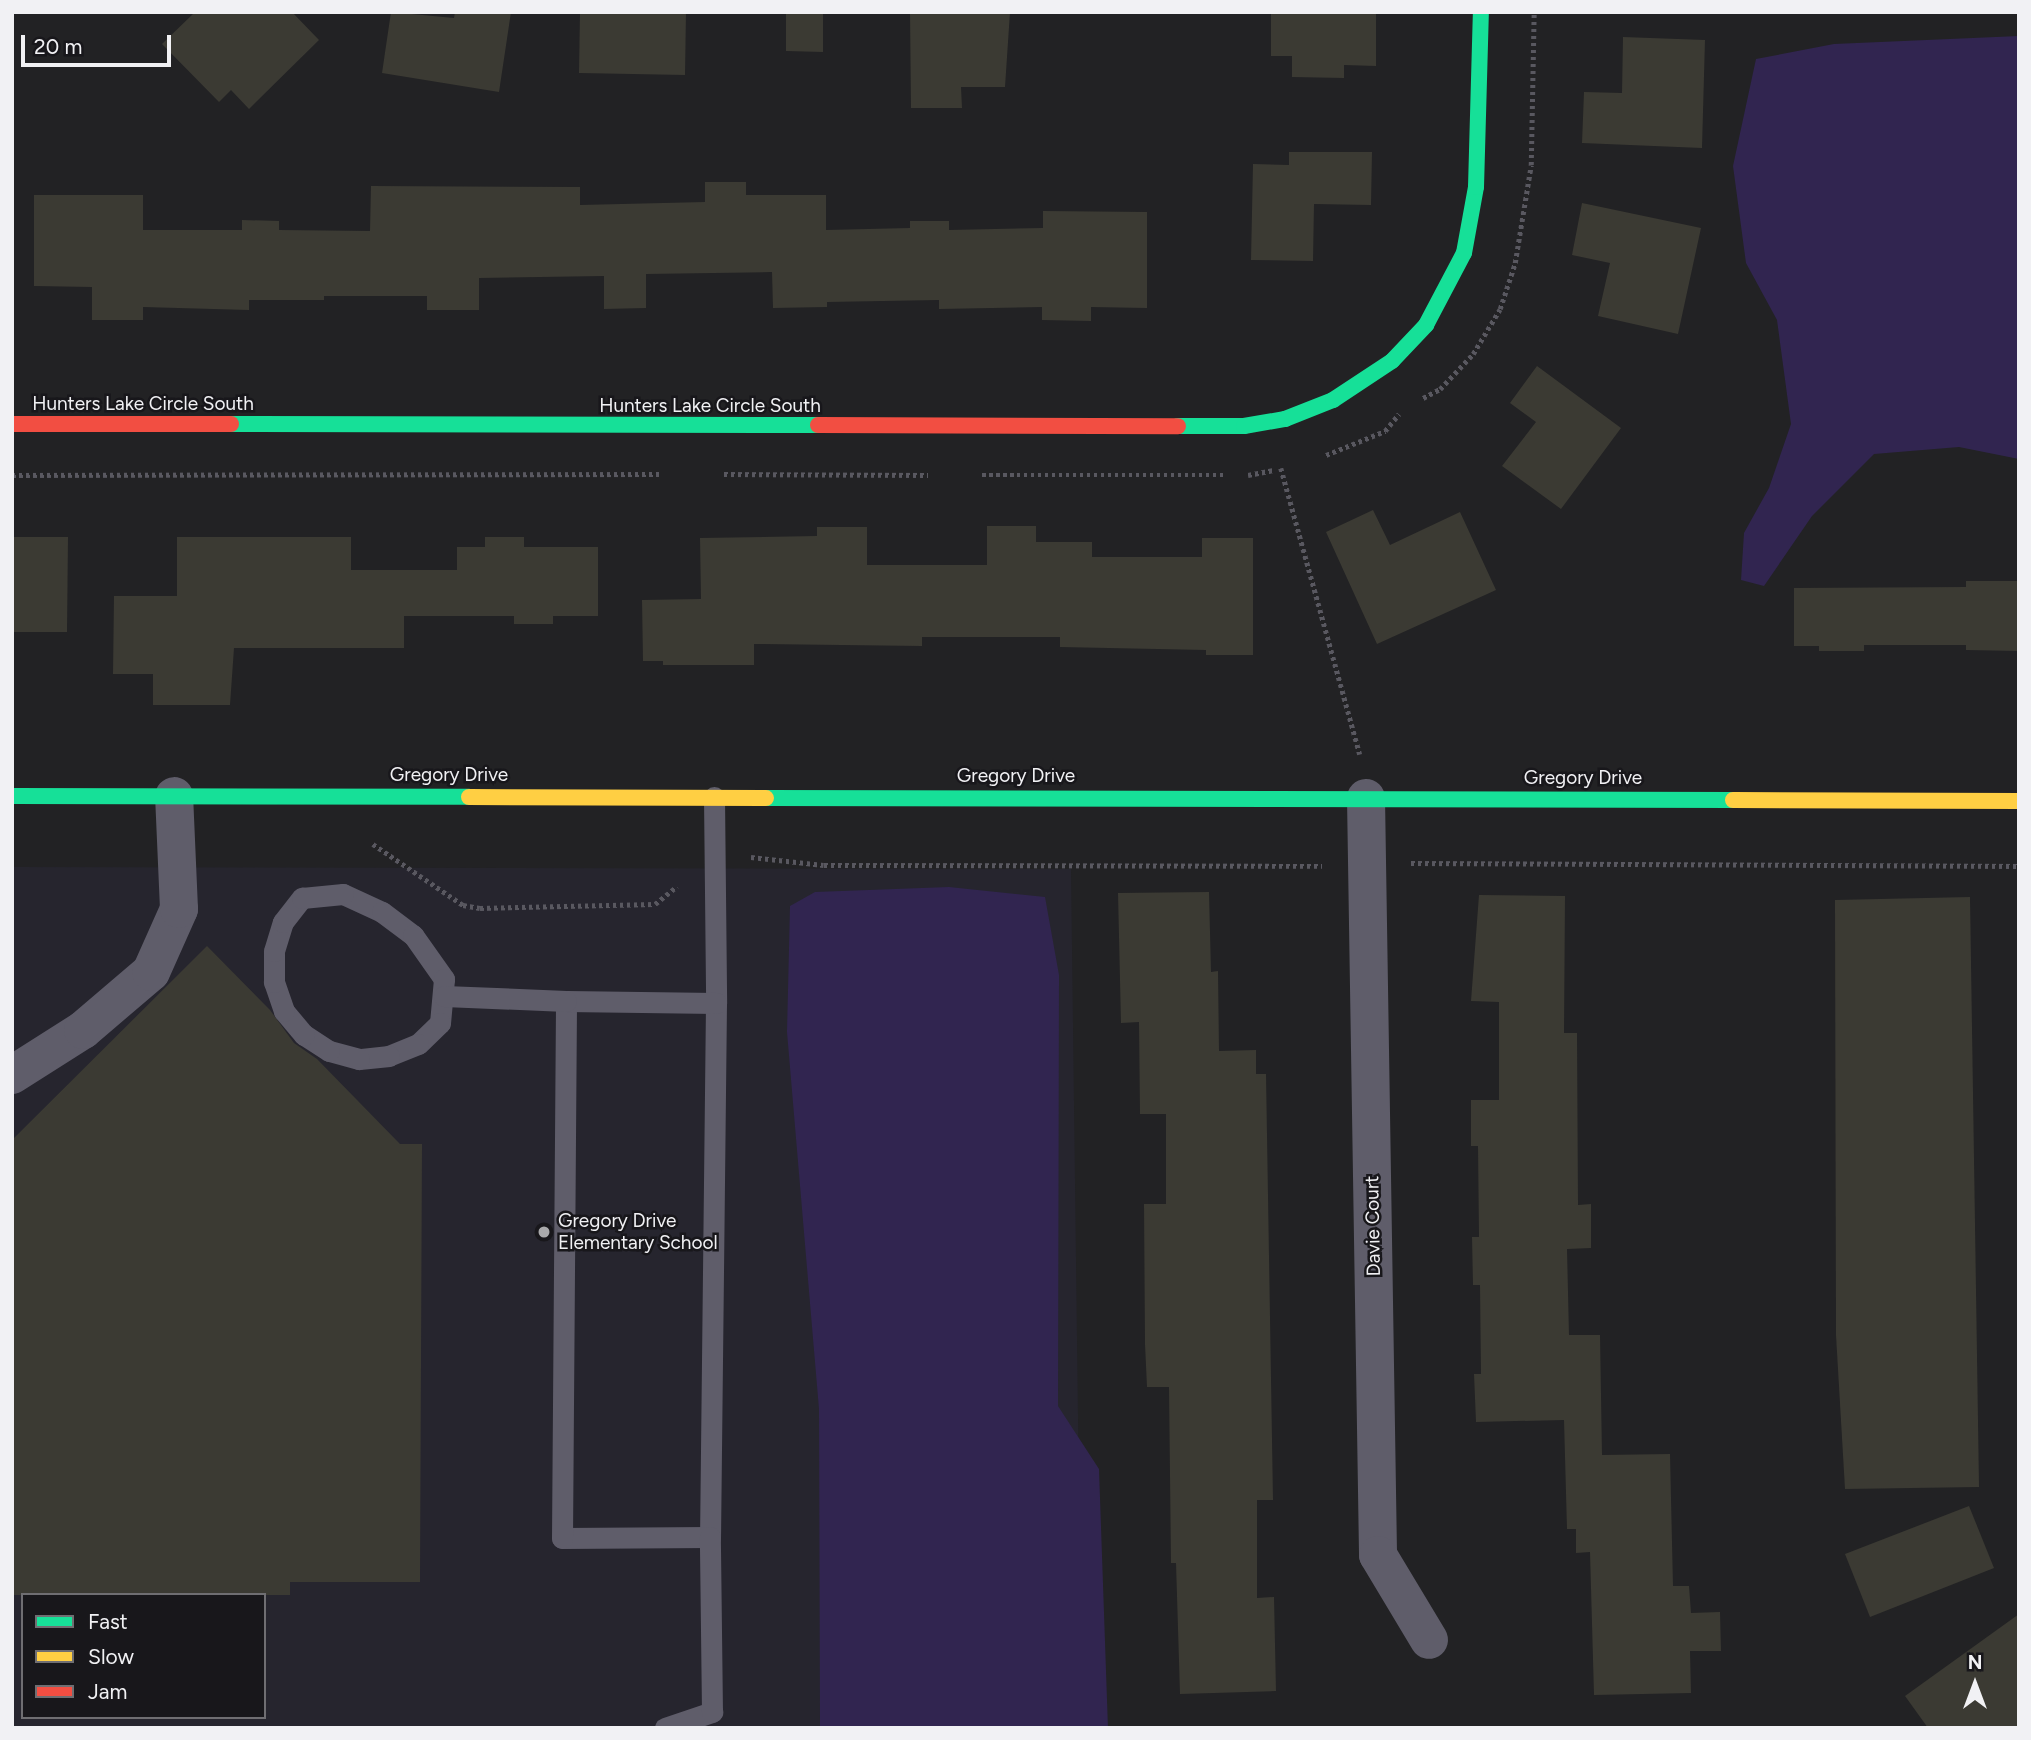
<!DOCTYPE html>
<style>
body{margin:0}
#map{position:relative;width:2031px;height:1740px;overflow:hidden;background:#222224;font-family:Figtree,sans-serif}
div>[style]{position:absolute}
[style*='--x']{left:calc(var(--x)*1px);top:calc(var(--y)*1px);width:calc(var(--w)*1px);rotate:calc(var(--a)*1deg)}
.built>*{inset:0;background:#26252e}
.green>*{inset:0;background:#312550}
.building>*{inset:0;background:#3b3a33}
.path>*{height:4.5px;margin-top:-2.25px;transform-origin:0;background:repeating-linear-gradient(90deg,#595860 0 3.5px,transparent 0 7px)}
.lane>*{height:21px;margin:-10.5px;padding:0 10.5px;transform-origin:10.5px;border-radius:10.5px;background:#5f5d6a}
.street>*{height:38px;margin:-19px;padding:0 19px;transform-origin:19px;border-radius:19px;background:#5f5d6a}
.fast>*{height:16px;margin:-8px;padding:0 8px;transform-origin:8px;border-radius:8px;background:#16e098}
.slow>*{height:16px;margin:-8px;padding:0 8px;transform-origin:8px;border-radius:8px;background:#ffcf43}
.jam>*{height:16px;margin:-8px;padding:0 8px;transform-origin:8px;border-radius:8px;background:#f24e42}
.dots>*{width:19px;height:19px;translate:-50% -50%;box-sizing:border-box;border:4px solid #18171b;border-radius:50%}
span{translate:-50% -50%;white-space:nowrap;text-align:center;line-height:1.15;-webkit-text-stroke:5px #18171b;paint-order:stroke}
.street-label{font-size:19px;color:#f1f1f4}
.poi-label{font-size:19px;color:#f1f1f4}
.left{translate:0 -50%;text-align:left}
.frame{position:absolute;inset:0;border:14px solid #f1f1f4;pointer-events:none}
.legend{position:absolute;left:21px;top:1593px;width:245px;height:126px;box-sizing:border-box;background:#18171b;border:2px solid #6f6e72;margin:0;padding:9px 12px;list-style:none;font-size:21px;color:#f1f1f4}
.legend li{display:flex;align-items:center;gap:14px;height:35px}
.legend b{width:35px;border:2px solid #6f6e72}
.north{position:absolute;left:1940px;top:1649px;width:70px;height:70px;-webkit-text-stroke:5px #18171b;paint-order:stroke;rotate:0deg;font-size:19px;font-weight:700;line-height:28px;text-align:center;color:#f1f1f4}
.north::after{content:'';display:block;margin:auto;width:24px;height:32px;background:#f1f1f4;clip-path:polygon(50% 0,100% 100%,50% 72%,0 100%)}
.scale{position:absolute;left:21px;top:35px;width:150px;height:32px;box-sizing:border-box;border:4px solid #f1f1f4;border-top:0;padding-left:9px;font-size:21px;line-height:24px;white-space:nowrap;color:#f1f1f4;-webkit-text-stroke:5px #18171b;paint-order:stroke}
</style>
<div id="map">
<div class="built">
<div style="clip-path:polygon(evenodd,12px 867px,1071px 869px,1082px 1728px,12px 1728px,12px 867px,23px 1595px,264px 1595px,264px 1717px,23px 1717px,23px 1595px)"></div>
</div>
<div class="green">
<div style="clip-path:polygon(2019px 36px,2019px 459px,1959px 447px,1874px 454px,1812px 516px,1764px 586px,1741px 580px,1744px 533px,1769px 488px,1791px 424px,1777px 320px,1746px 263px,1733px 166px,1756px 59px,1834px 44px)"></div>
<div style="clip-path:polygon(949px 887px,1045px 897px,1059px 975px,1058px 1406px,1099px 1469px,1108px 1728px,820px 1728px,819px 1409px,787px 1032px,790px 906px,815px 892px)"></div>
</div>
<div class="building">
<div style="clip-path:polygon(195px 12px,292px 12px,319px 40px,249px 109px,231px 90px,219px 102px,162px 44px)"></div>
<div style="clip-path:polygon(391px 12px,454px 18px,455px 12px,511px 12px,499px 92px,382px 73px)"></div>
<div style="clip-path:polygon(580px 12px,686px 12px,685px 75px,579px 73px)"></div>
<div style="clip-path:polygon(786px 12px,823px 12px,823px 52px,786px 51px)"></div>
<div style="clip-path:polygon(910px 12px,1010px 12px,1005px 87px,961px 87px,962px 108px,911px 108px)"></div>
<div style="clip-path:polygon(1271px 12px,1376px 12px,1376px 66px,1344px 65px,1344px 78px,1292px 77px,1292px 56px,1271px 56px)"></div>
<div style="clip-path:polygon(1623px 37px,1705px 40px,1702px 148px,1582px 143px,1584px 92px,1622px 93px)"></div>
<div style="clip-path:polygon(1289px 152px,1372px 152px,1371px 205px,1314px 204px,1313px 261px,1251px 260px,1253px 164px,1289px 165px)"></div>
<div style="clip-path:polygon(705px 182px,746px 182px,746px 195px,826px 195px,826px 230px,910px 228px,910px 221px,949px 221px,949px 230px,1043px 228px,1043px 211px,1147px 212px,1147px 308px,1091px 307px,1091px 321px,1042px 320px,1042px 307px,939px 309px,939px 300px,827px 302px,827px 307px,773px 308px,772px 272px,646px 274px,646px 308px,604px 309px,604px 276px,479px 278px,479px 310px,427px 310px,427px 296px,324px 296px,324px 300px,249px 300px,249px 310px,143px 307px,143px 320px,92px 320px,92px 287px,34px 286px,34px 195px,143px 195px,143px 230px,242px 230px,242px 220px,279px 221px,279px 230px,370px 231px,371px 186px,580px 187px,580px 205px,705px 202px)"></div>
<div style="clip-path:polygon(1582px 203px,1701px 228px,1678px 334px,1598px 316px,1610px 263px,1572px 255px)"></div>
<div style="clip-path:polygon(1537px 366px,1621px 428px,1561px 509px,1502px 466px,1536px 422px,1510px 403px)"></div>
<div style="clip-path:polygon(1373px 510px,1390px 545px,1460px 512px,1496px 590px,1377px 644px,1326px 532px)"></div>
<div style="clip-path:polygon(987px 526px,1036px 526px,1036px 542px,1092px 542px,1092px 557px,1202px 557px,1202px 538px,1253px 538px,1253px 655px,1206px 655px,1206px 650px,1060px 647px,1060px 637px,922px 637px,922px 646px,754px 644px,754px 665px,663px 665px,663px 661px,643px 661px,642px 600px,701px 599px,700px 538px,817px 536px,817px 527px,867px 527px,867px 565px,987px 565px)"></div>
<div style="clip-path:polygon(12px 537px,68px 537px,67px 632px,12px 632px)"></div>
<div style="clip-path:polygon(177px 537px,351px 537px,351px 570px,457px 570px,457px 547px,485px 547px,485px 537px,524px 537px,524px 547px,598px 547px,598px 616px,553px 616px,553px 624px,514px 624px,514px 616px,404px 616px,404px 648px,234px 648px,230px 705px,153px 705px,153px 674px,113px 674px,114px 596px,177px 596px)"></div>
<div style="clip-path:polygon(1966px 581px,2019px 581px,2019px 651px,1966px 650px,1966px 645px,1864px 645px,1864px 651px,1819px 651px,1819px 646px,1794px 646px,1794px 588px,1966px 587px)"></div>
<div style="clip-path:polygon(1209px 892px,1211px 972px,1218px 971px,1219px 1051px,1256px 1050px,1256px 1074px,1266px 1074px,1273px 1500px,1257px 1500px,1257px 1598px,1274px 1597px,1276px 1691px,1180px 1694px,1176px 1563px,1171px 1563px,1169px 1387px,1147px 1387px,1145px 1344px,1144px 1204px,1166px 1204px,1166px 1114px,1140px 1114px,1139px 1022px,1121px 1023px,1118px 893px)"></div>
<div style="clip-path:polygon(1479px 895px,1565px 896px,1564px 1033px,1577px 1033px,1578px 1205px,1591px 1204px,1591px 1248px,1567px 1249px,1569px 1335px,1600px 1335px,1602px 1455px,1670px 1454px,1673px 1586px,1689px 1586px,1691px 1613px,1720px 1612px,1721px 1651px,1690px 1651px,1691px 1693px,1594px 1695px,1590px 1552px,1576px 1553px,1576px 1529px,1567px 1529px,1564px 1420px,1476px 1422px,1474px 1374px,1481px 1374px,1480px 1285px,1473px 1285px,1472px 1237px,1479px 1237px,1478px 1146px,1471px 1146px,1471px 1100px,1499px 1100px,1499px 1002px,1471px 1001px)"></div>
<div style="clip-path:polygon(1970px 897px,1979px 1487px,1845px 1489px,1836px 1335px,1835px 900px)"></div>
<div style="clip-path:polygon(207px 946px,270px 1010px,294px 1043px,317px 1059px,400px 1144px,422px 1144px,420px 1582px,290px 1582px,290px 1595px,12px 1595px,12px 1140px)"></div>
<div style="clip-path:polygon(1969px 1506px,1994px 1568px,1870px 1617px,1845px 1554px)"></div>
<div style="clip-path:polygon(2019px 1614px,2019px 1728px,1928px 1728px,1905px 1696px)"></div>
</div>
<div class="path">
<div style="--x:1423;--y:398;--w:19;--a:-28"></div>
<div style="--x:1440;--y:389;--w:48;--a:-46.7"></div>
<div style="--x:1473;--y:354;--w:52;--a:-59"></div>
<div style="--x:1500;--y:309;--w:48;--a:-71.9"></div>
<div style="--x:1515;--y:263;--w:99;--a:-80.7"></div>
<div style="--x:1531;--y:165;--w:153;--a:-88.9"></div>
<div style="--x:1326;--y:455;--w:64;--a:-22.1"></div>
<div style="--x:1385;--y:431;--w:22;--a:-51"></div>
<div style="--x:1281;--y:468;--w:297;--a:74.6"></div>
<div style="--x:724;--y:474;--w:204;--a:0.3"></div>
<div style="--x:12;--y:475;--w:647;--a:-0.09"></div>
<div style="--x:982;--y:475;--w:244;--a:0"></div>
<div style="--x:1248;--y:475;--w:26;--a:-11"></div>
<div style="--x:373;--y:844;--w:109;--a:34.1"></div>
<div style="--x:463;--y:905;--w:17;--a:10"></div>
<div style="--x:480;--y:908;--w:175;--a:-1.3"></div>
<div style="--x:655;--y:904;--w:28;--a:-39"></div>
<div style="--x:751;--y:857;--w:73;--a:6.3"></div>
<div style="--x:824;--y:865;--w:498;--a:0.1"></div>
<div style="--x:1411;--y:863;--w:608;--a:0.28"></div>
</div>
<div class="lane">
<div style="--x:714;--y:797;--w:206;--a:89.4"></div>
<div style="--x:716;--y:1003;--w:534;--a:90.64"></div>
<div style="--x:710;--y:1537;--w:148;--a:179.6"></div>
<div style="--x:562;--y:1538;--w:537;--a:-89.57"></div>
<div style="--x:566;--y:1001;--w:150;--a:0.8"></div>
<div style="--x:343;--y:894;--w:43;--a:24.8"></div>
<div style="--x:382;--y:912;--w:39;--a:37"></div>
<div style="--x:413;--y:935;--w:54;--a:54.8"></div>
<div style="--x:444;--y:979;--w:44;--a:95.2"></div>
<div style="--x:440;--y:1023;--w:30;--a:136"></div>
<div style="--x:418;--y:1044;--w:31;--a:158"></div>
<div style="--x:389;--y:1056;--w:30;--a:174"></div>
<div style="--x:359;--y:1059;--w:31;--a:-165"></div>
<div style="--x:329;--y:1051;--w:30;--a:-147"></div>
<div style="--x:304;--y:1035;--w:31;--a:-130"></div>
<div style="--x:284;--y:1011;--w:31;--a:-109"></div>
<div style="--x:274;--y:982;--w:31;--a:-90"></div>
<div style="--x:274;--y:951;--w:30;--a:-73"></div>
<div style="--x:283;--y:922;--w:31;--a:-52"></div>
<div style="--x:302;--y:898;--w:41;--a:-5.6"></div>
<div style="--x:444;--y:996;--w:122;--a:2.3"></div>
<div style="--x:665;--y:1728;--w:50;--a:-18.8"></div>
<div style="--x:712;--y:1712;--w:175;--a:-90.7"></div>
</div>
<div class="street">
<div style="--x:1366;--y:798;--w:757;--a:89.09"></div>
<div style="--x:1378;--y:1555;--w:99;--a:59"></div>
<div style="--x:12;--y:1075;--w:84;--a:-32.4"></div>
<div style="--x:83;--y:1030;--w:89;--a:-40.5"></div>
<div style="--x:151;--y:972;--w:69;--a:-66"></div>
<div style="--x:179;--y:909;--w:113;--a:-92.5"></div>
</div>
<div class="fast">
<div style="--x:231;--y:424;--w:587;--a:0.1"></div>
<div style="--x:1178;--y:426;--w:66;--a:0"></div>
<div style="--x:1244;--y:426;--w:42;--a:-9.7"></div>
<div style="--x:1285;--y:419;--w:52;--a:-21.6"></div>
<div style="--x:1333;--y:400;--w:71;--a:-33.5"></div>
<div style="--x:1392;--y:361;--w:50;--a:-46.6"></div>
<div style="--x:1426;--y:325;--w:81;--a:-62.2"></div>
<div style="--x:1464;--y:253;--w:67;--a:-79.7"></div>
<div style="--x:1476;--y:187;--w:175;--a:-88.4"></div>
<div style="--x:12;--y:796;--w:457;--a:0.1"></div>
<div style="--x:766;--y:798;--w:967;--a:0.12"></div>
</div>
<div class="slow">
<div style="--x:469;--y:797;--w:297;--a:0.2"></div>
<div style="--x:1733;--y:800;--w:286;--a:0.2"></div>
</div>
<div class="jam">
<div style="--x:12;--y:424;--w:219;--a:0"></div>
<div style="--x:818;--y:425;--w:360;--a:0.2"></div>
</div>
<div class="dots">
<div style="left:544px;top:1232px;background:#a9a9ab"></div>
</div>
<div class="street-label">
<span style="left:143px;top:404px">Hunters Lake Circle South</span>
<span style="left:710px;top:406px">Hunters Lake Circle South</span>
<span style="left:449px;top:775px">Gregory Drive</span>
<span style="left:1016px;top:776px">Gregory Drive</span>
<span style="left:1583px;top:778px">Gregory Drive</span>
<span style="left:1373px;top:1226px;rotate:-91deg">Davie Court</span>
</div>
<div class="poi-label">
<span class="left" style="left:558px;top:1232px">Gregory Drive<br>Elementary School</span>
</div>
<div class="frame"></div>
<ul class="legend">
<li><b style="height:9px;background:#16e098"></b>Fast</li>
<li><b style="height:9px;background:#ffcf43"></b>Slow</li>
<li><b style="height:9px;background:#f24e42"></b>Jam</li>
</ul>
<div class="north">N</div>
<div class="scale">20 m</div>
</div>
